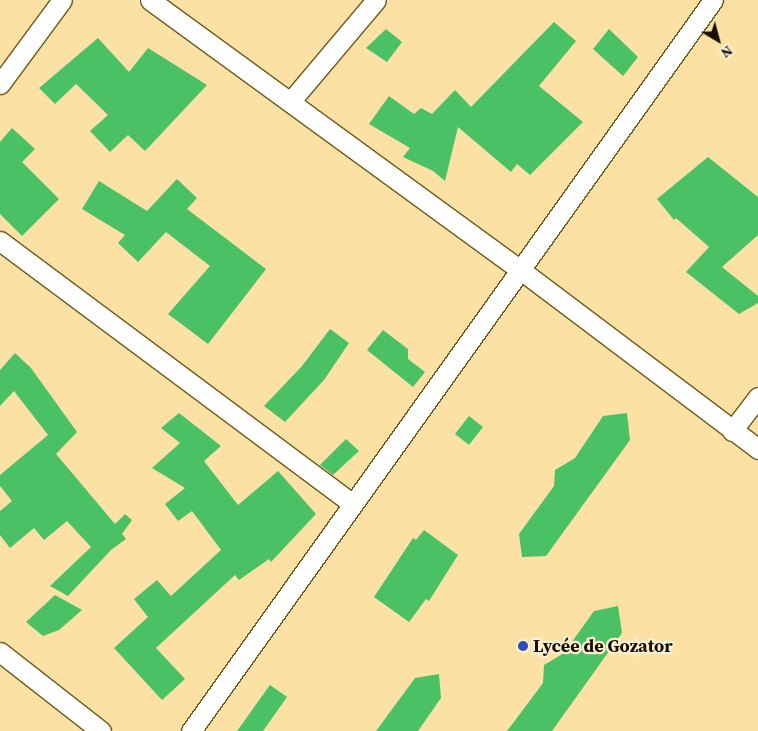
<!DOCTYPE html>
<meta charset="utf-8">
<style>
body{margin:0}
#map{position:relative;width:758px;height:731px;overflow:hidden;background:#fbe1a3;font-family:"Source Serif 4",serif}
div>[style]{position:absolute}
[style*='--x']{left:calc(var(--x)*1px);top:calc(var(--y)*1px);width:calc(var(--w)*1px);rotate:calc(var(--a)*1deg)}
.building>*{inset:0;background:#4bc165}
.roads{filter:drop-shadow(1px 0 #705a1c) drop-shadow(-1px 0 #705a1c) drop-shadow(0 1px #705a1c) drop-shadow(0 -1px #705a1c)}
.minor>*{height:19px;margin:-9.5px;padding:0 9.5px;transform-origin:9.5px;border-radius:9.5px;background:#fff}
.dots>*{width:14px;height:14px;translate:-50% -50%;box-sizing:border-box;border:2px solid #fdf0d2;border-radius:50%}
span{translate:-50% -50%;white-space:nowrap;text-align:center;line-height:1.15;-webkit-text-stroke:4.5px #fdf0d2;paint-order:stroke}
.poi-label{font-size:18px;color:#180f00;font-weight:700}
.left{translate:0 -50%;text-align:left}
.north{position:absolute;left:693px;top:15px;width:50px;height:50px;-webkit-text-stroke:4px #fdf0d2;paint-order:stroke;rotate:143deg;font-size:14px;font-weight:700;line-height:20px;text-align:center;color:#180f00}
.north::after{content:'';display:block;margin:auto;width:18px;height:22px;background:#180f00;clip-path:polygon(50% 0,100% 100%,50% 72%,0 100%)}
</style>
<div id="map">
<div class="building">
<div style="clip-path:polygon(554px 22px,576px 41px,539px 86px,583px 122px,530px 175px,517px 164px,511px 172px,458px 127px,445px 181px,433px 171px,403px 157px,410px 148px,369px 124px,389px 96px,414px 114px,421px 108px,432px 114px,455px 90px,471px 107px)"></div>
<div style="clip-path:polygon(386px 29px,402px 42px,387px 62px,366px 48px)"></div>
<div style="clip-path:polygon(609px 29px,638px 57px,623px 76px,593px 49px)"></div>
<div style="clip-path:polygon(98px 38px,129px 72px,148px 48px,207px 85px,145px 151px,128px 135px,110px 152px,90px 131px,108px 115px,76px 84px,55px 104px,39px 88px)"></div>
<div style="clip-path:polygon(12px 128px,35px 149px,22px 162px,59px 199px,22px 236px,0 214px,0 142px)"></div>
<div style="clip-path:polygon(708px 157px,758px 197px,758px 235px,722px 267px,758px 296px,758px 303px,739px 314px,686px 272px,709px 247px,676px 218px,674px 220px,657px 199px)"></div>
<div style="clip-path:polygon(177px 179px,197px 198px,187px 209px,266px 269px,208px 344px,168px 314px,210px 266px,166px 232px,138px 262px,118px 243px,125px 235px,82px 209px,99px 181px,147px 211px)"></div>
<div style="clip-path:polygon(330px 329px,349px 343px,324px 380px,285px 422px,264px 406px,302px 366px)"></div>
<div style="clip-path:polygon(383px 330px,408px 349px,408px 359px,425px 372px,413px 387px,367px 350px)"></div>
<div style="clip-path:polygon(15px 353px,31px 368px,77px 432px,56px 454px,115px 524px,125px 514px,132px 520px,122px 534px,126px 539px,111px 550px,68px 596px,50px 586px,91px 547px,67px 521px,44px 540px,34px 528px,10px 548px,0 535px,0 511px,12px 501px,0 486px,0 475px,48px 435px,14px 391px,0 406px,0 370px)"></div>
<div style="clip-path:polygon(179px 413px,221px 446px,204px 461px,238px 505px,278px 471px,316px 514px,271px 562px,269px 559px,239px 580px,235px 575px,156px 648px,185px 679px,162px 700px,114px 648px,148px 617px,134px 599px,157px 580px,171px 596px,221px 550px,192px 511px,178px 521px,165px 504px,185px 488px,152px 468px,180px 443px,161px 428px)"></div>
<div style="clip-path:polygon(627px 413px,630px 440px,546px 556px,522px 557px,519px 534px,554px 486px,555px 470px,575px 458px,603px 416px)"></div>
<div style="clip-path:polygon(469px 416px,483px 427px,469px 445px,455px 434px)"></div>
<div style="clip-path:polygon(346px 439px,359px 451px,333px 475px,320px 465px)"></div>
<div style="clip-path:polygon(424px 530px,458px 555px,429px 601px,426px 599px,409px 622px,374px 597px,413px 538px,416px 540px)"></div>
<div style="clip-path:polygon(55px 595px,82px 610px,59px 630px,43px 636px,26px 622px)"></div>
<div style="clip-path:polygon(618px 606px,622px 633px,552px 731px,507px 731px,543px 683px,544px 665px,564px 653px,594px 611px)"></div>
<div style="clip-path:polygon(439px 674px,441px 698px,418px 731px,376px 731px,415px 678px)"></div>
<div style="clip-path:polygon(270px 685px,287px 697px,263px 731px,237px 731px)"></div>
</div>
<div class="roads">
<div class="minor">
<div style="--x:150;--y:0;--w:460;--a:36.1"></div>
<div style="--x:522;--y:271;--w:296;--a:37"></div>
<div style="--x:0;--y:84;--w:104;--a:-53.6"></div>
<div style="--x:290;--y:102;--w:133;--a:-49.9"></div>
<div style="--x:0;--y:241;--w:440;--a:36.7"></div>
<div style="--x:732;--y:431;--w:43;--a:-52.6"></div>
<div style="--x:0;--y:652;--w:128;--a:38"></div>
<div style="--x:191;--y:731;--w:898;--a:-54.47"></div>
</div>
</div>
<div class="dots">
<div style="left:523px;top:646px;background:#2f4abb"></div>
</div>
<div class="poi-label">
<span class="left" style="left:533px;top:646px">Lycée de Gozator</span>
</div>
<div class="north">N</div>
</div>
